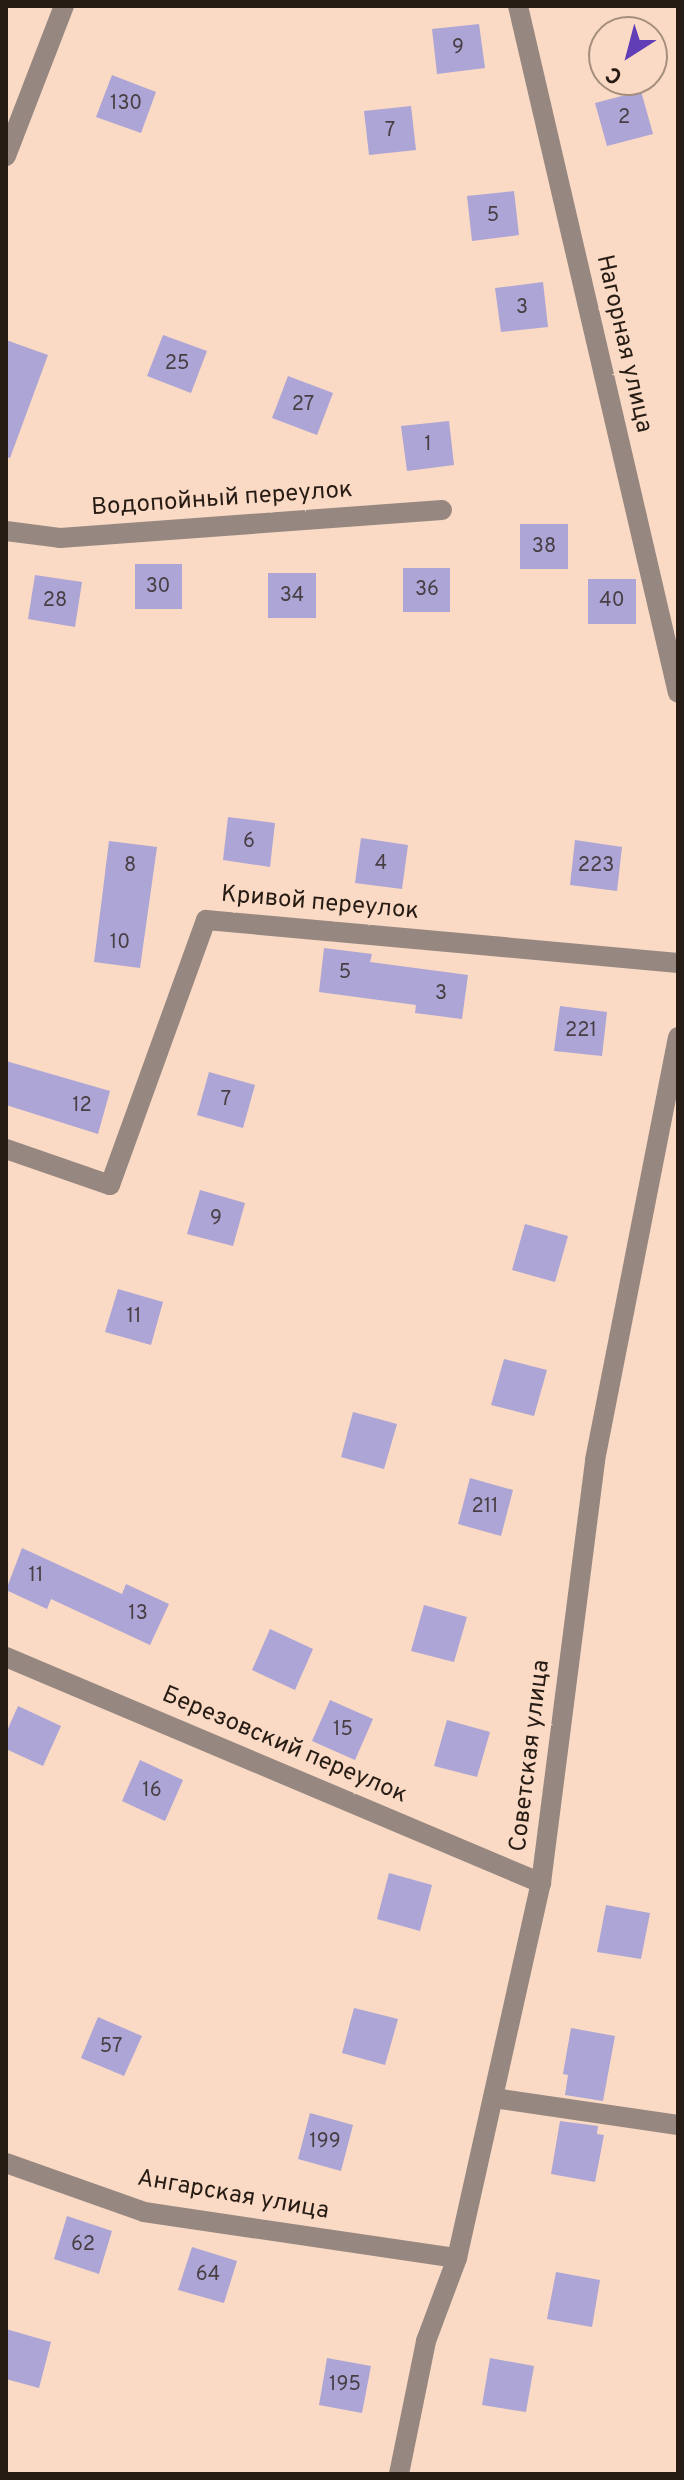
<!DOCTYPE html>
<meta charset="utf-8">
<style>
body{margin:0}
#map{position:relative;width:684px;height:2480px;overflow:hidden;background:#fadac5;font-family:Overpass,sans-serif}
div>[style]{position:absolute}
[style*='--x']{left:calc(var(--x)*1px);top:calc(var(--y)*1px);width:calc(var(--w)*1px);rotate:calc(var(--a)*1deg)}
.building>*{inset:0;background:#aca5d5}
.minor>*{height:20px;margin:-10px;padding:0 10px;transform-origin:10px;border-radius:10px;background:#968880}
span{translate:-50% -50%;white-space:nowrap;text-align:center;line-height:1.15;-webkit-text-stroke:8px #fadac5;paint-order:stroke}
.number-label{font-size:20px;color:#483e44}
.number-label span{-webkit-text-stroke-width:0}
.street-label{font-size:24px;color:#271c14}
.frame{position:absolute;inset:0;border:8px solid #271c14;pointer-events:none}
.north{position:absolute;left:588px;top:16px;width:80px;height:80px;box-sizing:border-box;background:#fadac5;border:2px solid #a68e7e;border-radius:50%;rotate:216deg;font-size:22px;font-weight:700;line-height:32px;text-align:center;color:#271c14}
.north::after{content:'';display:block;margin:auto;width:28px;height:36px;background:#613eb6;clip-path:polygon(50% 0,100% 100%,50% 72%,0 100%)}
</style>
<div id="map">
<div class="building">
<div style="clip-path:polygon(479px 24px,485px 68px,437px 74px,432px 29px)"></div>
<div style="clip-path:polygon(112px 75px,156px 92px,141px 133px,96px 117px)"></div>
<div style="clip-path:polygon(641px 91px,653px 134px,607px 146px,595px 103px)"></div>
<div style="clip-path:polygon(411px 106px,416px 150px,369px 155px,364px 111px)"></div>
<div style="clip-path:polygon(514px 191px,519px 235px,472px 241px,467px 196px)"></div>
<div style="clip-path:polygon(543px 282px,548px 327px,501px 332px,495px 288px)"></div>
<div style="clip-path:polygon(163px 335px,207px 351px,191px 393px,147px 376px)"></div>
<div style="clip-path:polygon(6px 340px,48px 355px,10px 458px,6px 457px)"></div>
<div style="clip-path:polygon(288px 376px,333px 393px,317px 435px,272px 418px)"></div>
<div style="clip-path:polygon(449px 421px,454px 465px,407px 471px,401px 426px)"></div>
<div style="clip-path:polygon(520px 524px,568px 524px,568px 569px,520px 569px)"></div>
<div style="clip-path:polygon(135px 564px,182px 564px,182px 609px,135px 609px)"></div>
<div style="clip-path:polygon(403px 568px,450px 568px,450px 612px,403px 612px)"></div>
<div style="clip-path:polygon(268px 573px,316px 573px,316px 618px,268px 618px)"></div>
<div style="clip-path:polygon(35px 575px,82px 582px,75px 627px,28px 619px)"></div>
<div style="clip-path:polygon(588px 579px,636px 579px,636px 624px,588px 624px)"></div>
<div style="clip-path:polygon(228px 817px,275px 823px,270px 867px,223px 860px)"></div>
<div style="clip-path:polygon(361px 838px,408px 845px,402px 889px,355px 883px)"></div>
<div style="clip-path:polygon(575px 840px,622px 847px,617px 891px,570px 885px)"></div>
<div style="clip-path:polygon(109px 841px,157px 847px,140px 968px,94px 962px)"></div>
<div style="clip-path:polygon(324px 948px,372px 954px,370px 962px,468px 975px,462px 1019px,415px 1013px,416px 1005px,319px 992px)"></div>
<div style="clip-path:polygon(560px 1006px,607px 1012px,602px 1056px,554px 1051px)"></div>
<div style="clip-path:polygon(6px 1061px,110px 1091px,98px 1134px,6px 1105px)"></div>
<div style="clip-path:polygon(209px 1072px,255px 1085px,243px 1128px,197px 1115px)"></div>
<div style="clip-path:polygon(200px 1190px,245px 1203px,233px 1246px,187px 1234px)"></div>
<div style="clip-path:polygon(525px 1224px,568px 1236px,555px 1282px,512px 1270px)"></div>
<div style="clip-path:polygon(118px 1289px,163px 1302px,151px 1345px,105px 1332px)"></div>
<div style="clip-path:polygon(504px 1359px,547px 1370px,534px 1416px,491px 1405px)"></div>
<div style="clip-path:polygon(353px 1412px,397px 1424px,384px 1469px,341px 1457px)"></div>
<div style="clip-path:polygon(470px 1478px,513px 1490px,501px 1536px,458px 1524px)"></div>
<div style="clip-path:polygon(22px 1548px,122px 1594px,126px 1584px,169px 1604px,150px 1645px,51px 1599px,47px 1609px,6px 1590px)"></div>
<div style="clip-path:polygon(424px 1605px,467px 1617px,454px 1662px,411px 1651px)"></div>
<div style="clip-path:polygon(270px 1629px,313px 1649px,295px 1690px,252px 1670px)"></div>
<div style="clip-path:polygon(330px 1700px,373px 1719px,355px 1760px,312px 1741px)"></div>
<div style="clip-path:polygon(18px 1706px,61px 1726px,43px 1766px,6px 1749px,6px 1733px)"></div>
<div style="clip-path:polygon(447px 1720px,490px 1732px,477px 1777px,434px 1766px)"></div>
<div style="clip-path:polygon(140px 1760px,183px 1780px,165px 1821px,122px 1801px)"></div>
<div style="clip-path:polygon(389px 1873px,432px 1885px,420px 1931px,377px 1919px)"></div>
<div style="clip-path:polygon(606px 1905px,650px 1913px,641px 1959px,597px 1952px)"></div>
<div style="clip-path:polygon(354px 2008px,398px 2019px,385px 2065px,342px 2053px)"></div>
<div style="clip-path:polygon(98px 2017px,142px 2036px,124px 2076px,81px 2058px)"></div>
<div style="clip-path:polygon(571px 2028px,615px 2036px,603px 2101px,565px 2095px,568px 2075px,563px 2074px)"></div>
<div style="clip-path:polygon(310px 2113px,353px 2125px,341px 2171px,298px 2159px)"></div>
<div style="clip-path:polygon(560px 2121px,598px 2126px,597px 2134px,604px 2135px,595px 2182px,551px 2174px)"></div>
<div style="clip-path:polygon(67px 2216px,112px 2231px,99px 2274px,54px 2259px)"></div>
<div style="clip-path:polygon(192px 2247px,237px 2261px,224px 2303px,178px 2290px)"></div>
<div style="clip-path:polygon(556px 2272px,600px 2280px,592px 2327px,547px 2319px)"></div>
<div style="clip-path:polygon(6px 2329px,51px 2342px,39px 2388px,6px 2379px)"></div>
<div style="clip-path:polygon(327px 2358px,371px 2366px,362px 2413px,319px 2405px)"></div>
<div style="clip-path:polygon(490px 2358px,534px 2366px,526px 2412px,482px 2405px)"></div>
</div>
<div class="minor">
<div style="--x:518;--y:6;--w:705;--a:76.89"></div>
<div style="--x:6;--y:156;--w:161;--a:-68.9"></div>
<div style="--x:6;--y:531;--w:54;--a:7.4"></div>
<div style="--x:60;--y:538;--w:383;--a:-4.2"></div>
<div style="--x:6;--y:1149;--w:110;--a:19.1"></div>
<div style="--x:110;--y:1185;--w:282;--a:-70.1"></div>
<div style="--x:206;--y:920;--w:474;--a:5.2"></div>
<div style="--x:6;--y:1657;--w:581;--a:22.9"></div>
<div style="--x:493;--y:2098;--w:187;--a:8.3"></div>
<div style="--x:6;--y:2163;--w:146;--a:19.5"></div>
<div style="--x:144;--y:2212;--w:316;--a:8.4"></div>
<div style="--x:399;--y:2474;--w:136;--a:-78.5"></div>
<div style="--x:426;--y:2341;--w:89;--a:-69.5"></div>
<div style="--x:457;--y:2258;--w:384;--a:-77.4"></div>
<div style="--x:541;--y:1883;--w:426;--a:-82.7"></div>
<div style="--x:595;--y:1460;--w:431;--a:-78.9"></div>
</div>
<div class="number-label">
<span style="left:458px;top:48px">9</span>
<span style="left:126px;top:104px">130</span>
<span style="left:624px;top:118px">2</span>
<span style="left:390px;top:131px">7</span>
<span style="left:493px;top:216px">5</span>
<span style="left:522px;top:308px">3</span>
<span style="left:177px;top:364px">25</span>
<span style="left:303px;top:405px">27</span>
<span style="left:428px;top:445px">1</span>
<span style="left:544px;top:547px">38</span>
<span style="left:158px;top:587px">30</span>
<span style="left:427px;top:590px">36</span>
<span style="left:292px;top:596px">34</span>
<span style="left:55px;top:601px">28</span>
<span style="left:612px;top:601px">40</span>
<span style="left:249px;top:842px">6</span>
<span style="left:381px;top:864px">4</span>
<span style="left:130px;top:866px">8</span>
<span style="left:596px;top:866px">223</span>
<span style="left:120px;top:943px">10</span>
<span style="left:345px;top:973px">5</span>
<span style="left:441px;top:994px">3</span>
<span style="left:581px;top:1031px">221</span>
<span style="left:226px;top:1100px">7</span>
<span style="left:82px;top:1106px">12</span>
<span style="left:216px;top:1219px">9</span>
<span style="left:134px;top:1317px">11</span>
<span style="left:485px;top:1507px">211</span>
<span style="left:36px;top:1576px">11</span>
<span style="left:138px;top:1614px">13</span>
<span style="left:343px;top:1730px">15</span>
<span style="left:152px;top:1791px">16</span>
<span style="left:111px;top:2047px">57</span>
<span style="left:325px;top:2142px">199</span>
<span style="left:83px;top:2245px">62</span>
<span style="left:208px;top:2275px">64</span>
<span style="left:345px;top:2385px">195</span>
</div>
<div class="street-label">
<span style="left:623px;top:344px;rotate:77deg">Нагорная улица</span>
<span style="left:222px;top:500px;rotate:-4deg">Водопойный переулок</span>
<span style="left:320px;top:904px;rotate:5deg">Кривой переулок</span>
<span style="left:284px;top:1746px;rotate:23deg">Березовский переулок</span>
<span style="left:531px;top:1756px;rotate:-83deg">Советская улица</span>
<span style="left:233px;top:2196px;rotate:10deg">Ангарская улица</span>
</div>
<div class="frame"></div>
<div class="north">С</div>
</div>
